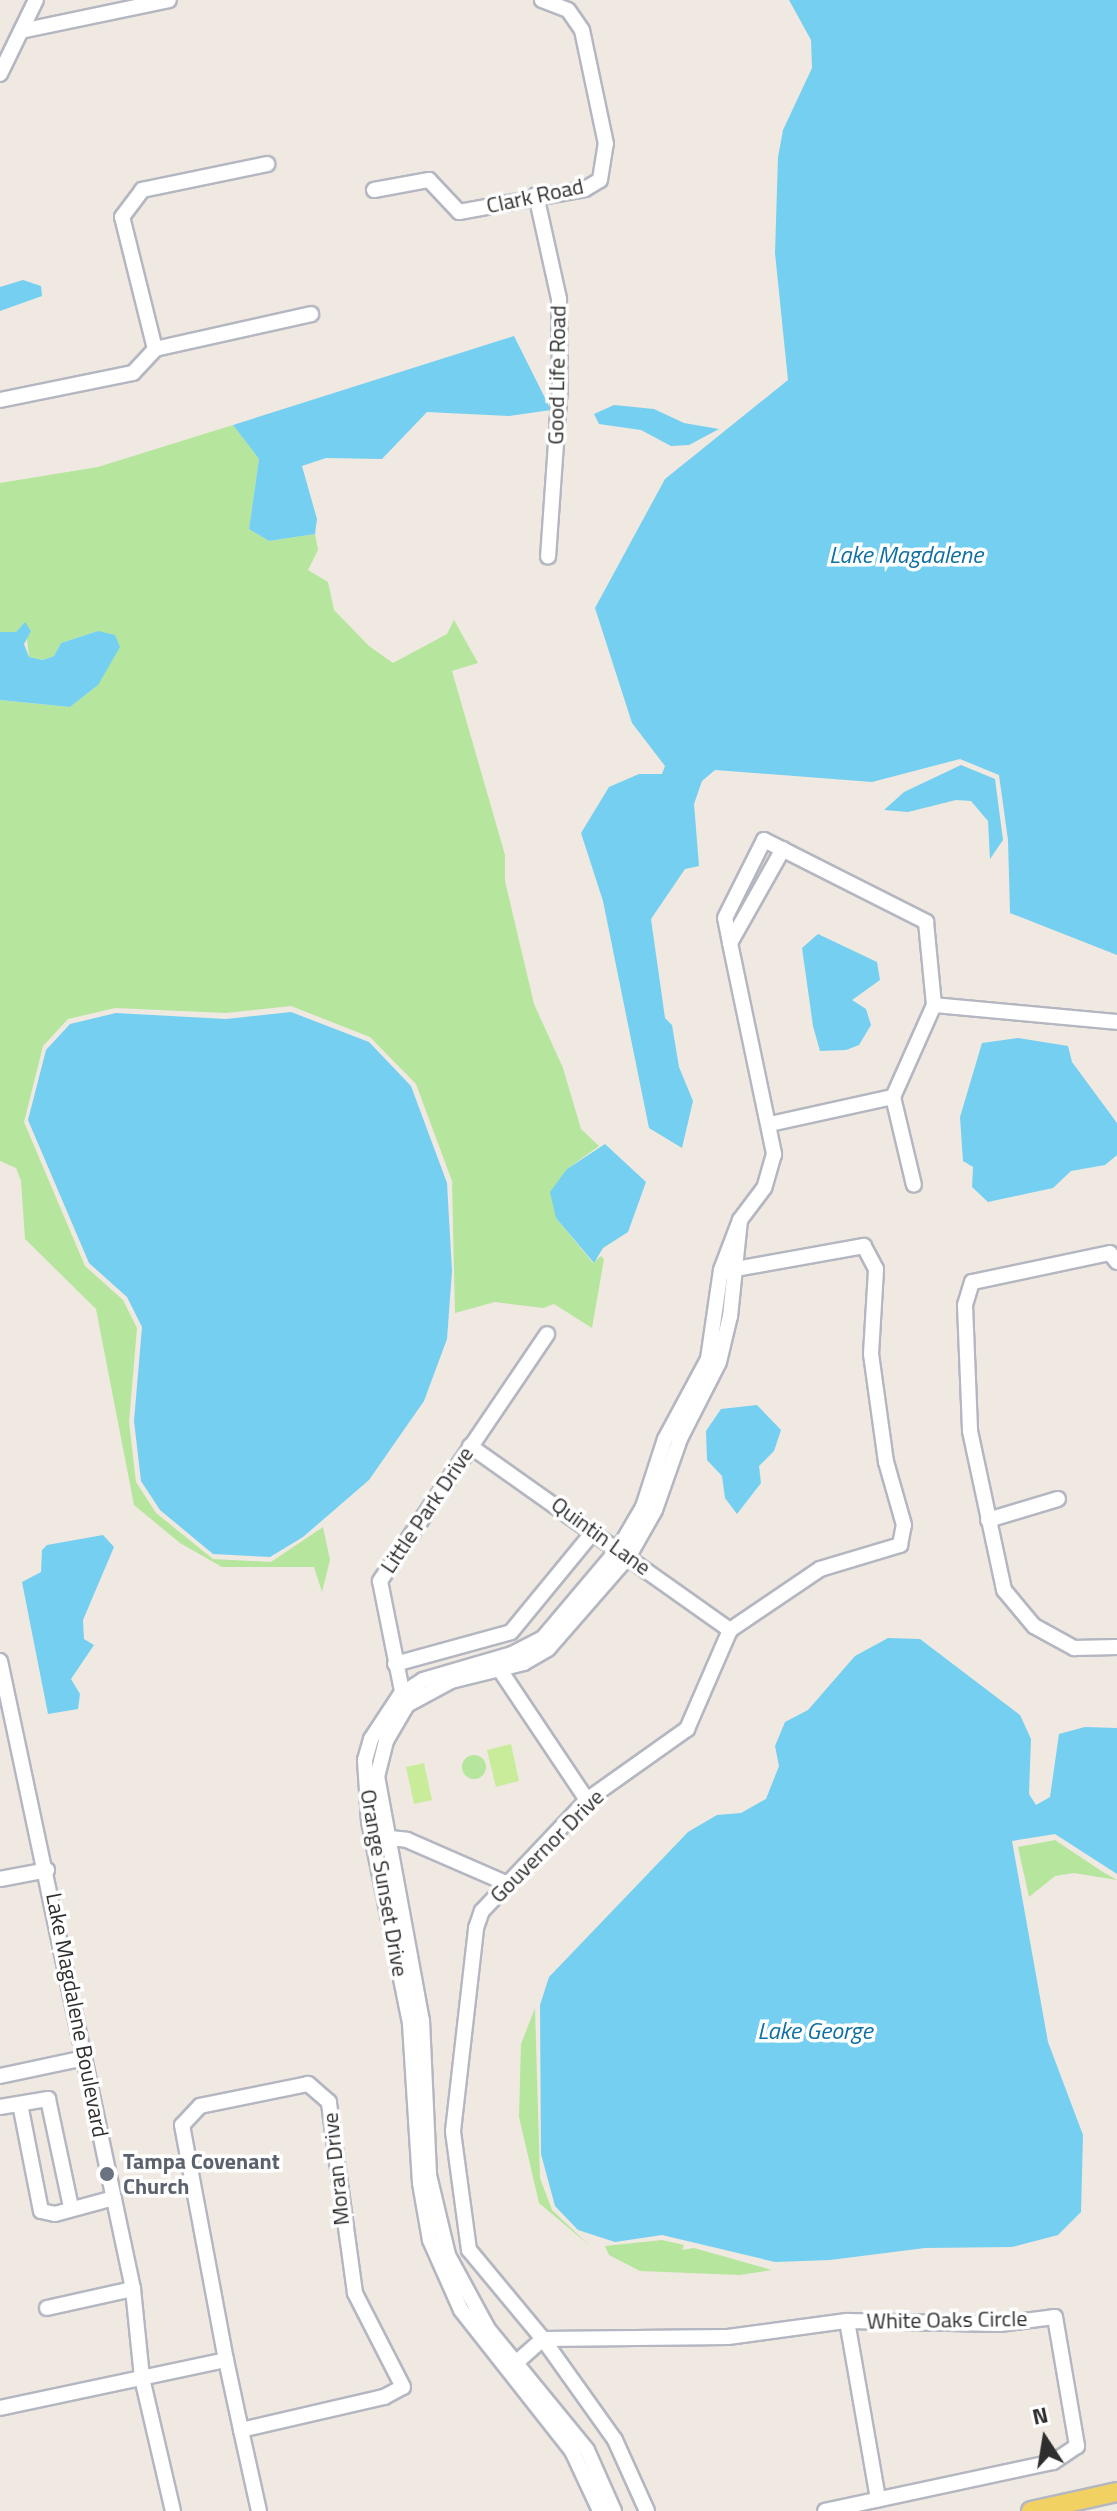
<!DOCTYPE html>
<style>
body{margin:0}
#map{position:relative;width:1117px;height:2511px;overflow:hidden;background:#efe9e1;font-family:"Titillium Web",sans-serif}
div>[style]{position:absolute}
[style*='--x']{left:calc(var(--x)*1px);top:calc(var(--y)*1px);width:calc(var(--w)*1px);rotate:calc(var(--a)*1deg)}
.green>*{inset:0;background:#b6e59e}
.round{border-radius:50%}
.pitch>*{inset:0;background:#c9ec9a}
.water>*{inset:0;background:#75cff0}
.roads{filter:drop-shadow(2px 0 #b4b7c1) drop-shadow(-2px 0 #b4b7c1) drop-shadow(0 2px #b4b7c1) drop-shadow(0 -2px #b4b7c1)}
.minor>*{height:14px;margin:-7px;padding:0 7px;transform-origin:7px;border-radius:7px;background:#fff}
.major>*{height:18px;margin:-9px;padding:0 9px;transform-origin:9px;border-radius:9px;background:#f2d163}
.dots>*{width:22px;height:22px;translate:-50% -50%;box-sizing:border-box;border:4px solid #fff;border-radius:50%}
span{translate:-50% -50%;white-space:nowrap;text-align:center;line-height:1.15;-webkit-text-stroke:7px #fff;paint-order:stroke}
.street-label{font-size:22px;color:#2e2e2e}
.worship-label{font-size:22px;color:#5b616d;font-weight:700}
.left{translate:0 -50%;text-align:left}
.water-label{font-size:24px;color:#0d6fa3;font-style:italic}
.north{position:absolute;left:1005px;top:2399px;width:80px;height:80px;-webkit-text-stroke:6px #fff;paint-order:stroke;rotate:348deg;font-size:22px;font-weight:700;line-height:32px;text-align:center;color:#2e2e2e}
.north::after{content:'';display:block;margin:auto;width:28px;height:36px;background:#2e2e2e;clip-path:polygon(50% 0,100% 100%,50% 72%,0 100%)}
</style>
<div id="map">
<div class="green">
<div style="clip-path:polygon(233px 425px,259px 459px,249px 529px,269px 541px,315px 534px,318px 550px,308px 570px,328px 582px,334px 610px,369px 646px,393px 663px,447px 634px,454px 620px,478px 663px,452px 671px,505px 855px,505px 881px,534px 1004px,563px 1068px,581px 1129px,599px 1146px,567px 1169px,556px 1218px,593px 1263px,601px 1256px,604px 1259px,592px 1328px,554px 1304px,543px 1308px,495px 1302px,455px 1313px,452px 1181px,416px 1084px,370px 1037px,291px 1006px,226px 1013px,115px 1008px,68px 1019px,43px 1046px,24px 1122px,85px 1266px,123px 1300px,137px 1328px,129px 1422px,136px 1482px,156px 1513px,213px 1559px,271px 1562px,323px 1527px,330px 1560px,322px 1592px,314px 1567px,222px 1567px,180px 1543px,134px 1505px,96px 1309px,25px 1239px,21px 1181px,16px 1168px,0 1161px,0 700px,70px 707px,98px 685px,98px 631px,61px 643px,54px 656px,43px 660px,29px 657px,25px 622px,16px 632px,0 632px,0 483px,98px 467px)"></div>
<div class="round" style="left:462px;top:1755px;width:24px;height:24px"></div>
<div style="clip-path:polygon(1055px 1840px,1103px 1872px,1117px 1880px,1074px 1873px,1055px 1876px,1029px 1897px,1018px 1847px)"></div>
<div style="clip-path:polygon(535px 2008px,540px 2178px,552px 2210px,589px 2245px,539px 2203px,519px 2117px,521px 2044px)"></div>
<div style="clip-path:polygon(662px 2240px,684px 2245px,682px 2250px,694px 2248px,772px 2270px,740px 2275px,640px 2271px,609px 2255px,605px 2246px)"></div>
</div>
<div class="pitch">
<div style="clip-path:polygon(511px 1744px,519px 1781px,496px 1787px,487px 1750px)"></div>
<div style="clip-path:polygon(424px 1763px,432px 1800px,414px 1804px,406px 1767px)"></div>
</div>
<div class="water">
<div style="clip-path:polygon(789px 0,1117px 0,1117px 955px,1010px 913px,1008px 840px,999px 775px,960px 759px,872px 782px,715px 770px,702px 781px,694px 804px,699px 866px,685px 869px,651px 919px,665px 1018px,672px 1025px,679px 1067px,693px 1101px,682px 1148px,649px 1128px,603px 901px,581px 833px,609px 787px,639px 774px,662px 774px,665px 766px,632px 723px,595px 608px,665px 479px,788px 380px,775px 253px,778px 157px,783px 130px,812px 68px,811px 40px)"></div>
<div style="clip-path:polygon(23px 280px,41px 286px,42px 296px,0 311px,0 287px)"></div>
<div style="clip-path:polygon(514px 336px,551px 410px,509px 416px,427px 412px,382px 459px,326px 458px,302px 466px,317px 519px,315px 534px,269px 541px,249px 529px,259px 459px,233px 425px)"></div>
<div style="clip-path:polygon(614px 405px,654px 409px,684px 423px,719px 429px,689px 445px,671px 446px,641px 430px,599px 424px,594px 414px)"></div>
<div style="clip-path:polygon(25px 622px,31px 631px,24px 644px,29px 657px,43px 660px,54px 656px,61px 643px,98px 631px,115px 635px,120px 647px,98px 685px,70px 707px,0 700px,0 632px,16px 632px)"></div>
<div style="clip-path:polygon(961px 765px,995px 779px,1003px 840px,990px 859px,988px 821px,971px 801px,956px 800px,908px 812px,884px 810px,904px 792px)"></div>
<div style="clip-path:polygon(818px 934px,877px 962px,880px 980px,852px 1000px,866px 1009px,871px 1025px,859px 1045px,846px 1050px,820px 1051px,813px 1026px,802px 948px)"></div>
<div style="clip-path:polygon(291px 1012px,369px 1042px,411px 1086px,447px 1183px,452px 1271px,447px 1339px,424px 1401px,369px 1480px,303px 1537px,270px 1557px,213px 1554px,160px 1510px,141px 1481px,134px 1421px,142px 1327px,127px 1297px,89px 1263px,28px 1120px,46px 1050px,70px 1024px,116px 1013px,226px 1019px)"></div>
<div style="clip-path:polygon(1018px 1038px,1068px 1046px,1072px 1062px,1117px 1123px,1117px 1155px,1105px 1165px,1071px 1171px,1053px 1188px,988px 1202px,972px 1187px,973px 1167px,963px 1161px,960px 1117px,982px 1043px)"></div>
<div style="clip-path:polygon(605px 1144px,646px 1182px,628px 1232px,603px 1248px,594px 1263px,556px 1218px,550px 1192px,567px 1169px)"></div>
<div style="clip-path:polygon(757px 1405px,781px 1430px,774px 1451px,759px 1466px,761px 1483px,737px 1514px,725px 1498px,722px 1476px,707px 1460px,706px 1431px,721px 1409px)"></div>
<div style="clip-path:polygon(103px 1535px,114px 1547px,83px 1620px,84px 1639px,94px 1645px,71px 1679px,80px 1694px,78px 1709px,48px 1714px,22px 1582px,41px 1572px,42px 1550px,47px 1545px)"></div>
<div style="clip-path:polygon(888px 1638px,920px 1639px,1020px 1715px,1031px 1739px,1029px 1794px,1036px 1805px,1050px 1797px,1059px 1734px,1085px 1727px,1117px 1728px,1117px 1874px,1055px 1834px,1012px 1841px,1048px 2042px,1083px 2135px,1081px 2212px,1058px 2235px,1012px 2247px,925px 2248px,830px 2260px,775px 2262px,662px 2235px,615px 2242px,578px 2230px,555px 2206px,541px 2154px,540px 2005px,549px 1977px,688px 1832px,717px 1815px,741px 1813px,766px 1799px,779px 1766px,775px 1746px,785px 1722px,808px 1710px,855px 1656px)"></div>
</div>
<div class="roads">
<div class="minor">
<div style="--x:21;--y:31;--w:151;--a:-11.8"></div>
<div style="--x:0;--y:74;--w:82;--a:-64.1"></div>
<div style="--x:374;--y:190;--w:56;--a:-10.3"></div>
<div style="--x:429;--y:180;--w:44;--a:46.8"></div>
<div style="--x:459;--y:212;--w:128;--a:-10.3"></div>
<div style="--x:585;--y:189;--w:17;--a:-31"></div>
<div style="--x:600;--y:180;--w:36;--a:-81"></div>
<div style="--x:606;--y:144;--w:116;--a:-101.9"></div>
<div style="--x:582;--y:30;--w:24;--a:-125"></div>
<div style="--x:568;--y:10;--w:28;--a:-159"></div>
<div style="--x:536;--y:195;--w:107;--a:77.5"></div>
<div style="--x:559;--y:299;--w:87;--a:89.3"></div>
<div style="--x:560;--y:386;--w:171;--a:94"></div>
<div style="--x:155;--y:349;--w:160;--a:-12.6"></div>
<div style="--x:0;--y:400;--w:136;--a:-11.5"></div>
<div style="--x:133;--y:373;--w:33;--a:-47"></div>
<div style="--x:155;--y:349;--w:136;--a:-104"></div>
<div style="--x:122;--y:217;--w:34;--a:-53"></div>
<div style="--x:142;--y:190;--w:128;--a:-11.7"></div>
<div style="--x:783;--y:849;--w:108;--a:119.4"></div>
<div style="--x:730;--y:943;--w:25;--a:-101"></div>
<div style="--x:725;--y:918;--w:87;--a:-63.4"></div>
<div style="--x:764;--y:840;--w:182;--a:26.8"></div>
<div style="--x:926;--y:922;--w:83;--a:84.5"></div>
<div style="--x:934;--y:1005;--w:101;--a:114"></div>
<div style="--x:893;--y:1097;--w:90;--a:76.6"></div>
<div style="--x:730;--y:943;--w:216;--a:78.2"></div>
<div style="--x:774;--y:1154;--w:35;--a:106"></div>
<div style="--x:764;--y:1188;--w:40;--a:127"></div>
<div style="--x:934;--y:1005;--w:184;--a:5.3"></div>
<div style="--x:770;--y:1124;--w:126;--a:-12.4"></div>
<div style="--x:1117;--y:1262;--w:11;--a:-128"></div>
<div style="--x:1110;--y:1253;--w:141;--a:168.1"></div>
<div style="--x:972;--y:1282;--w:24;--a:107"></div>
<div style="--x:965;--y:1305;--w:126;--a:87.7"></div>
<div style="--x:970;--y:1431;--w:163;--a:77.9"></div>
<div style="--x:1004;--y:1590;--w:47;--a:50.2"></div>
<div style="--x:1034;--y:1626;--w:46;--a:28.8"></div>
<div style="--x:1074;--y:1648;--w:43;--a:-1.3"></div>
<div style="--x:470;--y:1446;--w:319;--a:35.3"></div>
<div style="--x:988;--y:1520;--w:73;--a:-16.7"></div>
<div style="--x:0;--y:1661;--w:642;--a:78.04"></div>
<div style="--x:133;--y:2289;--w:89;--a:84.2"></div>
<div style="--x:142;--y:2378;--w:137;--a:76.9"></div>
<div style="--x:395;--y:1664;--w:120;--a:-15.4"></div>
<div style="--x:511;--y:1632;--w:131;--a:-50.6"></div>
<div style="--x:496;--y:1664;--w:164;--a:56.2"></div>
<div style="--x:404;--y:1701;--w:122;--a:-101.3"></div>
<div style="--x:380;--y:1581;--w:298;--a:-55.9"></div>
<div style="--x:380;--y:1837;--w:27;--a:6"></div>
<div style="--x:407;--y:1840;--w:108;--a:23.5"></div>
<div style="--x:0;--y:1879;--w:48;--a:-10.8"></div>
<div style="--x:0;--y:2076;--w:87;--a:-12"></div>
<div style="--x:20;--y:2104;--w:109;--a:78.9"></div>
<div style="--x:41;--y:2211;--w:14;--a:12"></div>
<div style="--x:55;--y:2214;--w:61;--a:-15.2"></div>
<div style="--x:0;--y:2107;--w:49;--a:-9.5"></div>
<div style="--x:48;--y:2099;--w:110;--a:78"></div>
<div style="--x:47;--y:2308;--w:88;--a:-12.5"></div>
<div style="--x:847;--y:2321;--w:181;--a:80.1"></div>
<div style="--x:543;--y:2339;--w:185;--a:-0.6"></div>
<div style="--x:728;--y:2337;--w:120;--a:-7.7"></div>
<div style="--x:847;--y:2321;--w:153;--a:1.1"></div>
<div style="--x:1000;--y:2324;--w:55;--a:-7.3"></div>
<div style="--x:1055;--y:2317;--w:131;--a:80.3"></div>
<div style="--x:1077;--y:2446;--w:29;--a:146"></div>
<div style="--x:1053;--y:2462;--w:233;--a:167.9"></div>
<div style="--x:510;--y:2368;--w:44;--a:-41.3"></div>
<div style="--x:0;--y:2408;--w:231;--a:-12"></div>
<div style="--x:241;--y:2430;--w:147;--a:-13"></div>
<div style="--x:384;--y:2397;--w:21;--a:-28"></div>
<div style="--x:403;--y:2387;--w:106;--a:-117.1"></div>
<div style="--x:355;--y:2293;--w:193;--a:-97.8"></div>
<div style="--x:329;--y:2102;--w:28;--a:-139"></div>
<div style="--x:308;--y:2084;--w:110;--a:168.5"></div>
<div style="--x:200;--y:2106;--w:26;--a:133"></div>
<div style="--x:182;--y:2125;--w:239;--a:79.4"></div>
<div style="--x:226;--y:2360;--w:72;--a:77.9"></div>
<div style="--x:241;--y:2430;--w:83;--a:77.5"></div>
<div style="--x:600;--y:2511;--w:66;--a:-115"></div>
<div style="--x:572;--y:2451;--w:179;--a:-128.2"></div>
<div style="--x:461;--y:2310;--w:77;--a:-113.9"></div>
<div style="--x:430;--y:2240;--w:58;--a:-100"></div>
<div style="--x:420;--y:2183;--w:160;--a:-93.6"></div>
<div style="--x:410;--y:2023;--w:206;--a:-101.5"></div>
<div style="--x:369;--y:1821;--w:61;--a:-93.8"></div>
<div style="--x:365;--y:1760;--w:22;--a:-74"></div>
<div style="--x:371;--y:1739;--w:53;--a:-56.6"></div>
<div style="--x:400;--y:1695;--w:27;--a:-33"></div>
<div style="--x:423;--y:1680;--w:93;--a:-16.3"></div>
<div style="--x:512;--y:1654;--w:35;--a:-27"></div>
<div style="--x:543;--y:1638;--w:118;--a:-49.8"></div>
<div style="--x:619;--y:1548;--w:48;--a:-59.7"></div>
<div style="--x:643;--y:1507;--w:71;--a:-72.1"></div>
<div style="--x:665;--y:1439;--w:91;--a:-61.7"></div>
<div style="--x:708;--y:1359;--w:90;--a:-81.7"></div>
<div style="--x:721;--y:1270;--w:53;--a:-69.2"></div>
<div style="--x:740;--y:1220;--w:97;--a:95.9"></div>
<div style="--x:730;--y:1316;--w:47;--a:103.4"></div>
<div style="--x:719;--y:1362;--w:86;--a:116.9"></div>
<div style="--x:680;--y:1439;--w:75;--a:109.4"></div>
<div style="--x:655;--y:1510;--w:53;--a:119.5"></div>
<div style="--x:629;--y:1556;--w:123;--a:131.1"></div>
<div style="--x:548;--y:1649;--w:28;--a:150"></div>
<div style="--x:524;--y:1663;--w:75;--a:166.1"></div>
<div style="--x:451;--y:1681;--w:50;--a:151.4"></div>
<div style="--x:407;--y:1705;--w:42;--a:120.3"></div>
<div style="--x:386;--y:1741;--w:36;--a:104"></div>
<div style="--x:377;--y:1776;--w:248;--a:79.6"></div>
<div style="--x:422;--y:2020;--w:155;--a:87.4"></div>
<div style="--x:429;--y:2175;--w:82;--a:76.6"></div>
<div style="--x:448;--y:2255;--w:84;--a:61.6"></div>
<div style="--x:488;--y:2329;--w:156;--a:50.7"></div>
<div style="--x:587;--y:2450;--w:67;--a:66.1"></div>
<div style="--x:647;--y:2511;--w:78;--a:-114.3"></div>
<div style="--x:615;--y:2440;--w:124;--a:-125.5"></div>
<div style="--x:543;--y:2339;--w:116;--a:-129.7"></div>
<div style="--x:469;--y:2250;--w:120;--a:-97.7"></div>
<div style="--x:453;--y:2131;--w:204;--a:-83.5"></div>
<div style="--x:476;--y:1928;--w:18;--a:-71"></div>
<div style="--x:482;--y:1911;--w:153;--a:-46.6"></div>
<div style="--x:587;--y:1800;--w:123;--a:-35.4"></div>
<div style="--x:687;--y:1729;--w:108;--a:-66.5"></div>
<div style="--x:730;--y:1630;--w:109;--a:-34.1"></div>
<div style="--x:820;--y:1569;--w:84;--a:-16.7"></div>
<div style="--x:900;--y:1545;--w:20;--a:-79"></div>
<div style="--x:904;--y:1525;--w:66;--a:-105.9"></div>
<div style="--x:886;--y:1462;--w:109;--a:-97.9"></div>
<div style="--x:871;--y:1354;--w:85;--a:-86.6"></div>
<div style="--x:876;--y:1269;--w:26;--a:-118"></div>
<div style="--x:864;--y:1246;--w:141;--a:169.8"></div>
</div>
<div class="major">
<div style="--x:1031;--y:2511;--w:88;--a:-12.5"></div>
</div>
</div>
<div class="dots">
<div style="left:107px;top:2174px;background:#6b7280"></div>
</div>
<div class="street-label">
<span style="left:535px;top:196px;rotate:-12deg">Clark Road</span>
<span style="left:557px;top:375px;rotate:-89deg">Good Life Road</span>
<span style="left:427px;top:1510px;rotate:-56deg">Little Park Drive</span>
<span style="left:601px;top:1536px;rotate:36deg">Quintin Lane</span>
<span style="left:547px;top:1846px;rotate:-45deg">Gouvernor Drive</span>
<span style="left:384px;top:1883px;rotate:80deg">Orange Sunset Drive</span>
<span style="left:77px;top:2015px;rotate:79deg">Lake Magdalene Boulevard</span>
<span style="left:336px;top:2169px;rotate:-96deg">Moran Drive</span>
<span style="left:947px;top:2320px;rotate:-1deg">White Oaks Circle</span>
</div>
<div class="worship-label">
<span class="left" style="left:123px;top:2174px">Tampa Covenant<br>Church</span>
</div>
<div class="water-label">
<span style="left:906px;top:555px">Lake Magdalene</span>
<span style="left:815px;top:2031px">Lake George</span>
</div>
<div class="north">N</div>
</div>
